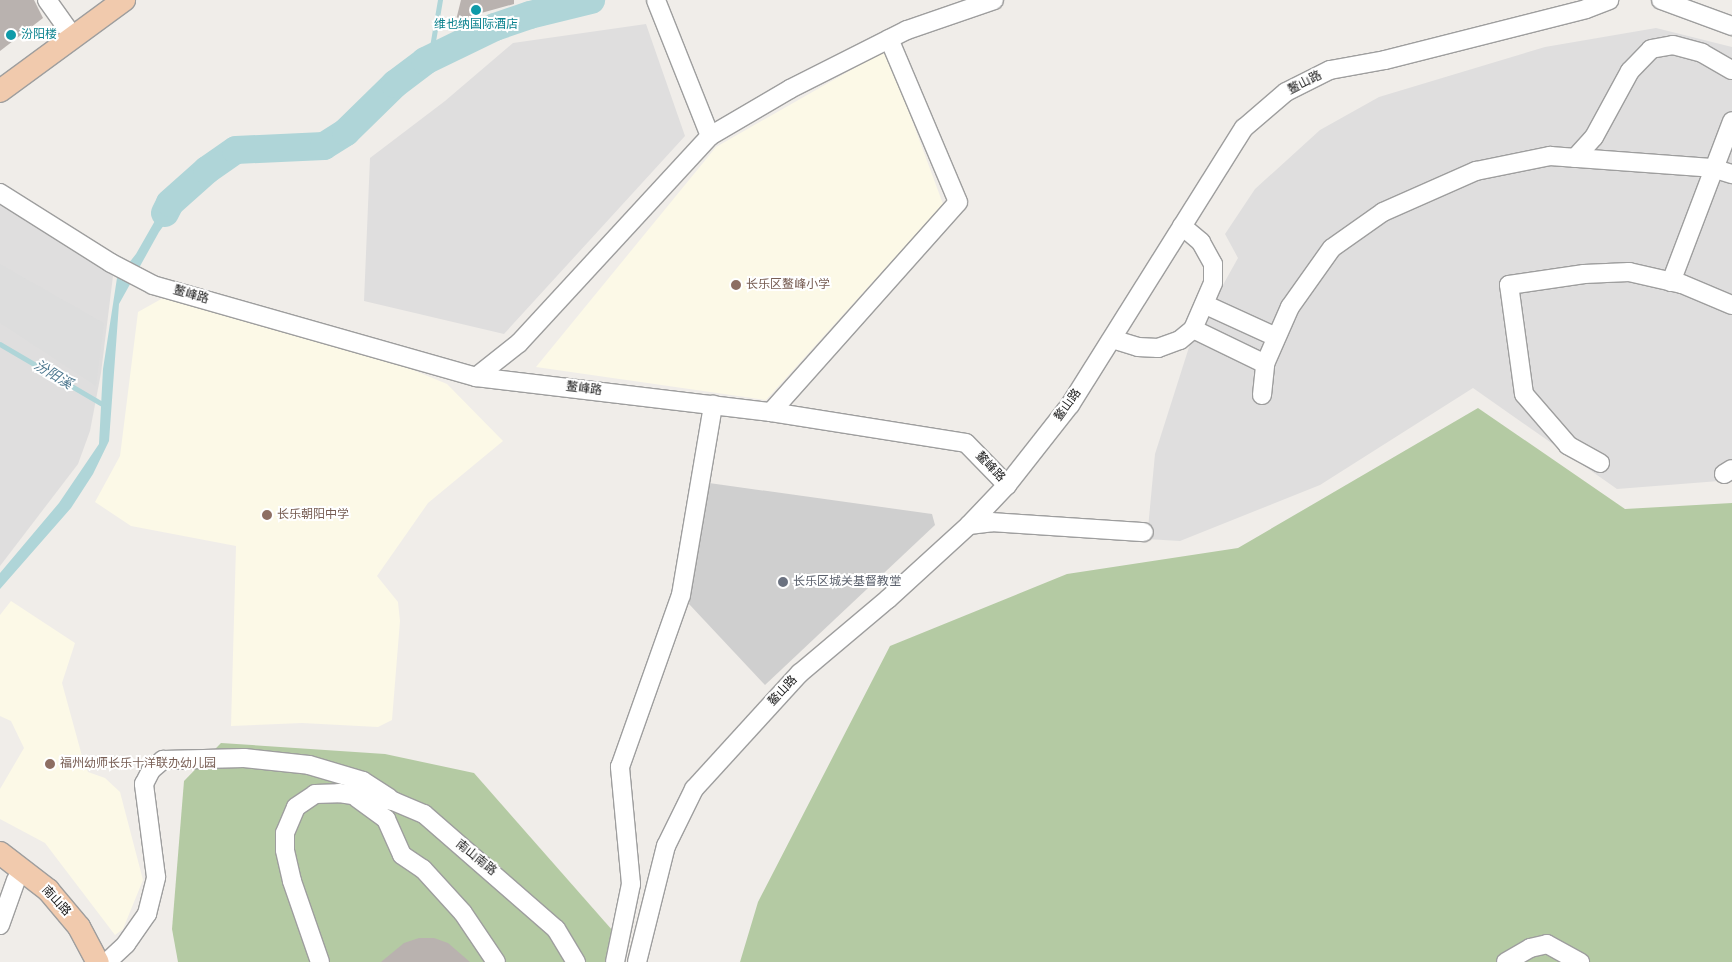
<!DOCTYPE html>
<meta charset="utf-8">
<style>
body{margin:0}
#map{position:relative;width:1732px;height:962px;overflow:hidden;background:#f0ede9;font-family:"Varela Round","Noto Sans SC",sans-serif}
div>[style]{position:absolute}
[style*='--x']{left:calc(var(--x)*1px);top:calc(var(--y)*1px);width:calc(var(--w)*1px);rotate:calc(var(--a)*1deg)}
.residential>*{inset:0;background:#dfdede}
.education>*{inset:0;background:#fcf9e7}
.religious>*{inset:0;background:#cfcfcf}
.forest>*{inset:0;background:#b4caa3}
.parking>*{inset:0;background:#ddd}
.water>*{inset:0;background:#afd5d8}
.stream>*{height:4.5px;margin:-2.25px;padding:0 2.25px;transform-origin:2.25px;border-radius:2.25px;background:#afd5d8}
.river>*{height:28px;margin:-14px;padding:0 14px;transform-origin:14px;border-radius:14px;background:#afd5d8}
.building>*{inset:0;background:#b9b2af}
.roads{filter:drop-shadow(1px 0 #9e9e9e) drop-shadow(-1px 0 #9e9e9e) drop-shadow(0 1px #9e9e9e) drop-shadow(0 -1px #9e9e9e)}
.minor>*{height:18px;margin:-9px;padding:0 9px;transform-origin:9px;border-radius:9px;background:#fff}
.major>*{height:22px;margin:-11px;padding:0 11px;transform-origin:11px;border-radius:11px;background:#f1caad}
.dots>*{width:14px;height:14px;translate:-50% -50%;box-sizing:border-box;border:2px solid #fff;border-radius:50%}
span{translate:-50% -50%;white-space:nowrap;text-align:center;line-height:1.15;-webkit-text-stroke:4px #fff;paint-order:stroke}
.culture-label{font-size:12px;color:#0d838f}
.left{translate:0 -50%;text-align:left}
.street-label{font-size:12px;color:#212121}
.education-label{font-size:12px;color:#785e54}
.worship-label{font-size:12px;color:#5b616d}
.water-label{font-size:14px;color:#4e788f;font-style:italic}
</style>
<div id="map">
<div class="residential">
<div style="clip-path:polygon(646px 24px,685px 136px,504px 334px,364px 301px,370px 158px,445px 101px,513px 43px)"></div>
<div style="clip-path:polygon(1656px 28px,1732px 47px,1732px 480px,1617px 489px,1473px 388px,1320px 485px,1180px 541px,1147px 539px,1155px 454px,1190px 344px,1238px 258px,1225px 234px,1255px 189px,1320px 130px,1379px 97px,1545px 47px)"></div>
<div style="clip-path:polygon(0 200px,113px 276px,101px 373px,90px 431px,78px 464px,0 566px)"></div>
</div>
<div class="education">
<div style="clip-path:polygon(886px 50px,943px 204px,766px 400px,536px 367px,716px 147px)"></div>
<div style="clip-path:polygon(163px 298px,357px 347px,447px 384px,503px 441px,428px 503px,377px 576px,398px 602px,400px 621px,392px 720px,378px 727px,302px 723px,231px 726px,236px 546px,131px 526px,95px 502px,120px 456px,138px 312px)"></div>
<div style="clip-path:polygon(11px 601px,75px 643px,62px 683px,82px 756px,88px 772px,105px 778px,120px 792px,143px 880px,123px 929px,115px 935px,45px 843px,0 819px,0 789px,24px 748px,11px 721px,0 716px,0 615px)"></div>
</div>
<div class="religious">
<div style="clip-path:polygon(709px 483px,932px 514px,935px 525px,765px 685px,689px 604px)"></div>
</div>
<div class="forest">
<div style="clip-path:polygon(1478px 408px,1625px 509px,1732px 503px,1732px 962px,740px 962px,758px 902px,890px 646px,1067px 574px,1238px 548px)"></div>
<div style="clip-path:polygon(221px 743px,385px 754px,474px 773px,620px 939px,625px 962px,178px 962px,172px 929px,184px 781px)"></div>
</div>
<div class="parking">
<div style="clip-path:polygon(0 264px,104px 323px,96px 386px,0 323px)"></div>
</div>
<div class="water">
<div style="clip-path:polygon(191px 170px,190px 189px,159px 232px,119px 304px,109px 441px,93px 474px,71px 508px,0 589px,0 573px,59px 503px,99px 444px,103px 369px,117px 278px,136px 254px,164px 205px)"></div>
</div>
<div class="stream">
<div style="--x:430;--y:59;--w:60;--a:-80.4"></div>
<div style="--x:0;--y:344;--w:121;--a:30.4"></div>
</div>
<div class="river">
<div style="--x:165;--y:213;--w:11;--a:-63"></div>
<div style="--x:170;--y:203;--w:50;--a:-41.7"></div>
<div style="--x:207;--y:170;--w:35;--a:-35"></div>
<div style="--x:236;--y:150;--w:88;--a:-2.6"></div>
<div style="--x:324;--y:146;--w:26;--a:-32"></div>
<div style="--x:346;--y:132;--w:69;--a:-44.4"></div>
<div style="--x:395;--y:84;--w:38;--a:-37"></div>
<div style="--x:425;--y:61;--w:78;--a:-25.9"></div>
<div style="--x:495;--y:27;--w:37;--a:-19"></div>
<div style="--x:530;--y:15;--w:63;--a:-13.8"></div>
</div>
<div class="building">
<div style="clip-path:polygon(0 0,34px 0,43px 18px,0 51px)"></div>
<div style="clip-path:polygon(461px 0,514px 0,514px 4px,456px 20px)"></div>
<div style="clip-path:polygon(419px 938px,434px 938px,448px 943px,470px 962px,381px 962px,404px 943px)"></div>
</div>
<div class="roads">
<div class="minor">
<div style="--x:47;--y:0;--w:47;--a:54.6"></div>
<div style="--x:1661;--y:0;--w:76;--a:20.1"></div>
<div style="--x:710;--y:136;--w:93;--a:-30.4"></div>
<div style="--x:790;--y:89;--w:131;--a:-26.8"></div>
<div style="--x:907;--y:30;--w:92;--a:-19"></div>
<div style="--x:1575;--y:158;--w:28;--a:-48"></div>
<div style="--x:1594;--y:137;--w:75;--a:-61.4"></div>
<div style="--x:1630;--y:71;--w:30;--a:-46"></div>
<div style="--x:1651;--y:49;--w:22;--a:-10"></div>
<div style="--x:1673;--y:45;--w:30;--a:15"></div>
<div style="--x:1702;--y:53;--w:34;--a:30"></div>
<div style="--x:0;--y:193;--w:131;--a:32.2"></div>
<div style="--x:111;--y:263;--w:47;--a:27.6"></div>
<div style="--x:153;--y:285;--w:336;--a:15.9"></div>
<div style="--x:476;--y:377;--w:297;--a:6.8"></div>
<div style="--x:771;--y:412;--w:197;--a:9"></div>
<div style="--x:966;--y:443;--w:59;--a:45.7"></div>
<div style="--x:1671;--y:282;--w:172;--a:-69.2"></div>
<div style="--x:1206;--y:305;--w:77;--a:24.6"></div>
<div style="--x:1193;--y:329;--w:80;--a:25.9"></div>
<div style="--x:1112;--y:339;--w:27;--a:17"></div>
<div style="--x:1138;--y:347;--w:20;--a:3"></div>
<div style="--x:1158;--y:348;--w:23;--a:-20"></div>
<div style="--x:1180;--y:340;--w:17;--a:-40"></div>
<div style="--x:1193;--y:329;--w:50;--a:-66.5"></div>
<div style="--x:1213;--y:283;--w:19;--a:-90"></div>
<div style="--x:1213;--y:264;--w:25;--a:-119"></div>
<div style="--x:1201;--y:242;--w:25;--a:-140"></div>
<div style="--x:476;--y:377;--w:55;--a:-38.3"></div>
<div style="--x:519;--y:343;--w:282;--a:-47.3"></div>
<div style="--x:710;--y:136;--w:146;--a:-111.7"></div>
<div style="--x:1262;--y:395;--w:31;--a:-84"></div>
<div style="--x:1265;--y:364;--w:62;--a:-66.3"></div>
<div style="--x:1290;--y:307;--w:72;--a:-54.6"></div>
<div style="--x:1332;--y:248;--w:62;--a:-35.2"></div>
<div style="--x:1383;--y:212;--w:102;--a:-23.8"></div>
<div style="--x:1476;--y:171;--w:76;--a:-11.5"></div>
<div style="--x:1550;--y:156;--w:162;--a:4.2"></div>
<div style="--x:1712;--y:168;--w:21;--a:17"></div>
<div style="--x:771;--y:412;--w:281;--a:-48.3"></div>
<div style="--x:958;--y:202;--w:177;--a:-112.9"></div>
<div style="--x:1600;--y:463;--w:37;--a:-151"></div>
<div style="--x:1568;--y:445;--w:67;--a:-130.8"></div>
<div style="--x:1524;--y:394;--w:110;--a:-97.8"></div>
<div style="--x:1509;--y:285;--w:76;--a:-8.3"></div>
<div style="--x:1584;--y:274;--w:45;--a:-2.5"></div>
<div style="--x:1629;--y:272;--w:54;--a:12.8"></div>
<div style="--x:1682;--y:284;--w:54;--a:22.8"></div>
<div style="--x:1724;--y:474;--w:9;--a:-32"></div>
<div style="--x:969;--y:525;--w:23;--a:-7"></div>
<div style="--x:992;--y:522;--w:152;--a:3.8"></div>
<div style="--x:357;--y:798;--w:36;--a:36"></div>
<div style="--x:386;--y:819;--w:39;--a:66"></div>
<div style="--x:402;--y:855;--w:25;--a:34"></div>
<div style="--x:423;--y:869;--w:59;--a:47.7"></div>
<div style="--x:463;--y:913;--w:59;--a:56"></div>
<div style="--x:0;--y:925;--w:48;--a:-70.4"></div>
<div style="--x:107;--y:962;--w:26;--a:-43"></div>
<div style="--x:126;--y:944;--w:37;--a:-55"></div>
<div style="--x:147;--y:914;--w:38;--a:-76"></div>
<div style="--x:156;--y:877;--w:94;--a:-97.4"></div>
<div style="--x:144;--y:784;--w:16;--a:-63"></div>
<div style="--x:151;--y:770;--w:16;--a:-40"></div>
<div style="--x:163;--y:760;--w:81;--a:-1.4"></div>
<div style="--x:244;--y:758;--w:65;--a:6.1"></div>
<div style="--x:309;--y:765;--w:56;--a:16.5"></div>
<div style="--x:363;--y:781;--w:31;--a:33"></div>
<div style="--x:320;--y:962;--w:86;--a:-109.1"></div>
<div style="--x:292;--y:881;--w:32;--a:-103"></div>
<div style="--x:285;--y:850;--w:17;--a:-90"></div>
<div style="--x:285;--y:833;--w:28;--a:-67"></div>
<div style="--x:296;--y:807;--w:23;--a:-34"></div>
<div style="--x:315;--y:794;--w:24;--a:-2"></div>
<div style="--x:339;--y:793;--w:55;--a:8.4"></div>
<div style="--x:393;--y:801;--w:34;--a:23"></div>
<div style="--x:424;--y:814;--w:175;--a:41.1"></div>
<div style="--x:556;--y:929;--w:39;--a:59"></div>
<div style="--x:615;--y:962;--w:80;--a:-78.4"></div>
<div style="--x:631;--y:884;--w:118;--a:-95.4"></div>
<div style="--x:620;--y:767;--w:182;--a:-70.5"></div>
<div style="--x:681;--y:595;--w:193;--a:-80.4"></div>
<div style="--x:637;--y:962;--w:120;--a:-76"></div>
<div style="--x:666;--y:846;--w:64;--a:-63.8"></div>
<div style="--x:694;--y:789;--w:157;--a:-47.6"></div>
<div style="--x:800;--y:673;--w:115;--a:-40.1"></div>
<div style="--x:888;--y:599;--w:110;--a:-42.4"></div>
<div style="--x:969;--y:525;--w:55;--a:-46.5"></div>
<div style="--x:1007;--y:485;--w:102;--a:-51.8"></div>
<div style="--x:1070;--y:405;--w:327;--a:-57.9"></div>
<div style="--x:1244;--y:128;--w:55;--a:-40.6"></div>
<div style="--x:1286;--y:92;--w:49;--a:-26.6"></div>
<div style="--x:1330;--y:70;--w:56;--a:-10.3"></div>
<div style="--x:1385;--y:60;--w:207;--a:-14.2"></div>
<div style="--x:1586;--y:9;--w:25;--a:-21"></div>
<div style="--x:1506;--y:962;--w:28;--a:-30"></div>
<div style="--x:1530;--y:948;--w:17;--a:-13"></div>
<div style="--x:1547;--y:944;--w:38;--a:29"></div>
</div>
<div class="major">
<div style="--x:0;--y:91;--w:154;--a:-36.3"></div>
<div style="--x:0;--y:853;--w:61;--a:37.6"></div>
<div style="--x:48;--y:890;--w:48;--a:50"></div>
<div style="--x:79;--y:927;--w:40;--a:62"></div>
</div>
</div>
<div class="dots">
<div style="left:476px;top:10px;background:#0f9aa8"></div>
<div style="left:11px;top:35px;background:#0f9aa8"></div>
<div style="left:736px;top:285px;background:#8d6e63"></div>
<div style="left:267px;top:515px;background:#8d6e63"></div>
<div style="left:783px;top:582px;background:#6b7280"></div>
<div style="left:50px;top:764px;background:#8d6e63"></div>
</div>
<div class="culture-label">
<span style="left:476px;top:25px">维也纳国际酒店</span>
<span class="left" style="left:21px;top:35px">汾阳楼</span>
</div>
<div class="street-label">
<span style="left:1305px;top:83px;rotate:-27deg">鳌山路</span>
<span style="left:191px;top:295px;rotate:16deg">鳌峰路</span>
<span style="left:584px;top:389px;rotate:7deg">鳌峰路</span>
<span style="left:1068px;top:405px;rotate:-54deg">鳌山路</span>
<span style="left:990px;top:467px;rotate:46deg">鳌峰路</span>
<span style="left:783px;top:691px;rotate:-47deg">鳌山路</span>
<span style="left:476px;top:858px;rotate:39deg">南山南路</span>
<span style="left:56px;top:901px;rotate:47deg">南山路</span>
</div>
<div class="education-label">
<span class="left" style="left:746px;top:285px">长乐区鳌峰小学</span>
<span class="left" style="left:277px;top:515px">长乐朝阳中学</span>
<span class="left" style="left:60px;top:764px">福州幼师长乐十洋联办幼儿园</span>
</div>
<div class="worship-label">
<span class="left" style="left:793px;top:582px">长乐区城关基督教堂</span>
</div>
<div class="water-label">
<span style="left:53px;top:375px;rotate:31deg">汾阳溪</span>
</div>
</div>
